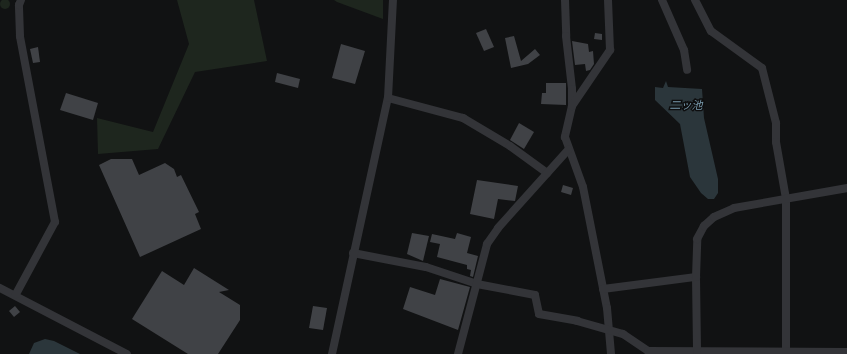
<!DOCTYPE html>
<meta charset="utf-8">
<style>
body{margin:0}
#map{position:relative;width:847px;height:354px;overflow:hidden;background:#111213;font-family:Inter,"Noto Sans JP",sans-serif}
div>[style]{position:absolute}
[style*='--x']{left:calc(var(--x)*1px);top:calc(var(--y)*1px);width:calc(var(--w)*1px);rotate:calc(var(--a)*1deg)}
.green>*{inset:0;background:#1e261e}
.round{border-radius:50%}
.water>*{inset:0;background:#2b363b}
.building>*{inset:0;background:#404246}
.street>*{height:8px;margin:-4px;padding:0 4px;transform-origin:4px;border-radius:4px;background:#333438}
span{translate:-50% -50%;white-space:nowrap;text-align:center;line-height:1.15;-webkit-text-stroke:3px #0d0d0e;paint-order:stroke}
.water-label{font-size:11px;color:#7a9caf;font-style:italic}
</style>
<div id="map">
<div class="green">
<div class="round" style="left:0;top:-1px;width:10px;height:10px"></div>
<div style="clip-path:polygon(177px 0,254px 0,267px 61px,195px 72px,158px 149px,98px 154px,97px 118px,153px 132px,189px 44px)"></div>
<div style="clip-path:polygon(334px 0,383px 0,383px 19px,337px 2px)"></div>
</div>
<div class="water">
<div style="clip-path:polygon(666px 81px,668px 87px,702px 89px,704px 118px,718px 179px,718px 193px,714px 199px,708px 199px,701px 193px,690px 177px,680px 124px,655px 100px,655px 87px,663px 88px)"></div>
<div style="clip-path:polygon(45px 339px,54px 341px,80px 354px,29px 354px,34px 343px)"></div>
</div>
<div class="building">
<div style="clip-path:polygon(486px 29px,494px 47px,484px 51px,476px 33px)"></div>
<div style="clip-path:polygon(595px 33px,602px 34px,602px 40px,594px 39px)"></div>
<div style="clip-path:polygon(514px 36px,521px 61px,535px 49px,540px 55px,528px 64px,511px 68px,505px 38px)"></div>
<div style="clip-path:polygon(572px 41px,588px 44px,589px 52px,593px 51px,594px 64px,590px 70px,586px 71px,585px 64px,575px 65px)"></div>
<div style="clip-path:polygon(341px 44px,365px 51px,355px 84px,332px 78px)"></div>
<div style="clip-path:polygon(38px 47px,40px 62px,33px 63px,30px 49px)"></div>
<div style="clip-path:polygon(277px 73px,300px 79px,298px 88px,275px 82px)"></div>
<div style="clip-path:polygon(546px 83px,566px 83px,566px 105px,541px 104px,542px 93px,546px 93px)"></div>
<div style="clip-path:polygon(66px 93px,98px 103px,93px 120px,60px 110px)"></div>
<div style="clip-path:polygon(519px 123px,534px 132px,524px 149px,510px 140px)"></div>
<div style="clip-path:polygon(111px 159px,132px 159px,139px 175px,165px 163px,174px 169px,177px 177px,181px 175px,199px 212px,195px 214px,201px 229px,140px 257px,99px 165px)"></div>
<div style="clip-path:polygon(477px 180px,518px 186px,515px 201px,498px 199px,494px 219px,470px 214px)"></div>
<div style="clip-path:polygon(563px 185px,573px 188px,571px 195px,561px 192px)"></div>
<div style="clip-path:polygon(412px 233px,429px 236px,423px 261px,407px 254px)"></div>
<div style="clip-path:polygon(457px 233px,471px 237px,467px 253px,478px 256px,473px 277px,470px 276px,471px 270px,467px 269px,467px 265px,437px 257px,440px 244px,430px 242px,432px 234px,455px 239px)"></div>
<div style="clip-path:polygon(194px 268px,229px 290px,219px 292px,240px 305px,240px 320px,218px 354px,188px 354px,132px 319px,162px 271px,184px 285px)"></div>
<div style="clip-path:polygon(440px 279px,470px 287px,458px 330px,403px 309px,410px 287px,435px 295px)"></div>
<div style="clip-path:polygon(15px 306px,20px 312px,14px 317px,9px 311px)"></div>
<div style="clip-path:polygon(313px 306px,327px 308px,323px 330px,309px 328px)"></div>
</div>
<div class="street">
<div style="--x:565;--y:0;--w:36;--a:88"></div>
<div style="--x:566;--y:36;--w:53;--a:83.5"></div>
<div style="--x:572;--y:89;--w:17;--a:90"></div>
<div style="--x:572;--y:106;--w:32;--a:103"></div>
<div style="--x:565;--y:137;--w:53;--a:70.2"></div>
<div style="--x:583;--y:187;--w:123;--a:78.8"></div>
<div style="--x:607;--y:308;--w:46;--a:85"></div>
<div style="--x:662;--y:0;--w:55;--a:66.3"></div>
<div style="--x:684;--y:50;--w:20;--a:81"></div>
<div style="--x:695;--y:0;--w:35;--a:63"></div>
<div style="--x:711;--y:31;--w:63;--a:36"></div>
<div style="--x:762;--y:68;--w:57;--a:75.7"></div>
<div style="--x:776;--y:123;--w:19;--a:90"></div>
<div style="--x:776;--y:142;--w:58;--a:80"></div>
<div style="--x:786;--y:199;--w:153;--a:90"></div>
<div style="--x:388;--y:98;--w:78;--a:14.9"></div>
<div style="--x:463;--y:118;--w:55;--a:30.8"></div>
<div style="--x:510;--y:146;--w:46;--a:36.1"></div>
<div style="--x:572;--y:106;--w:68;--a:-55.8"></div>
<div style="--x:610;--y:50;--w:50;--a:-92.3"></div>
<div style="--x:353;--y:253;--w:74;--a:10.9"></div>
<div style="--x:426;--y:267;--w:54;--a:18.4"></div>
<div style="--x:477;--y:284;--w:59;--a:10.7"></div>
<div style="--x:535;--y:295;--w:19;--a:78"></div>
<div style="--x:539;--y:314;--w:39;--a:10"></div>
<div style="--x:577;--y:321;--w:48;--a:15.8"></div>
<div style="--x:623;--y:334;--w:30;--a:34"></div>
<div style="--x:648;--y:351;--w:199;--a:0.3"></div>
<div style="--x:696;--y:277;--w:74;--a:89.2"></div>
<div style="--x:0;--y:288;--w:143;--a:27.5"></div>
<div style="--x:603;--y:289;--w:94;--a:-7.4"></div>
<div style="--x:696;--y:277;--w:38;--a:-88"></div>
<div style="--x:697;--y:239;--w:15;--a:-62"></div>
<div style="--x:704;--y:226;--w:13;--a:-42"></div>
<div style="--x:714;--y:217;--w:22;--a:-24"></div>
<div style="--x:734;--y:208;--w:115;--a:-10"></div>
<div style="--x:16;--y:294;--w:82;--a:-61.6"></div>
<div style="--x:55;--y:222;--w:189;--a:-100.7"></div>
<div style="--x:20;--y:36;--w:31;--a:-92"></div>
<div style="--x:19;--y:5;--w:5;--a:-68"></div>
<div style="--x:332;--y:354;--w:262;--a:-77.7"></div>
<div style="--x:388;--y:98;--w:98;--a:-87.1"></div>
<div style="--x:458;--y:354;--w:114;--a:-75.2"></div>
<div style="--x:487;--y:244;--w:19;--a:-55"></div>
<div style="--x:498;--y:228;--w:105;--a:-48.1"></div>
</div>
<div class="water-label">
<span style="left:686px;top:105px">二ッ池</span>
</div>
</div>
